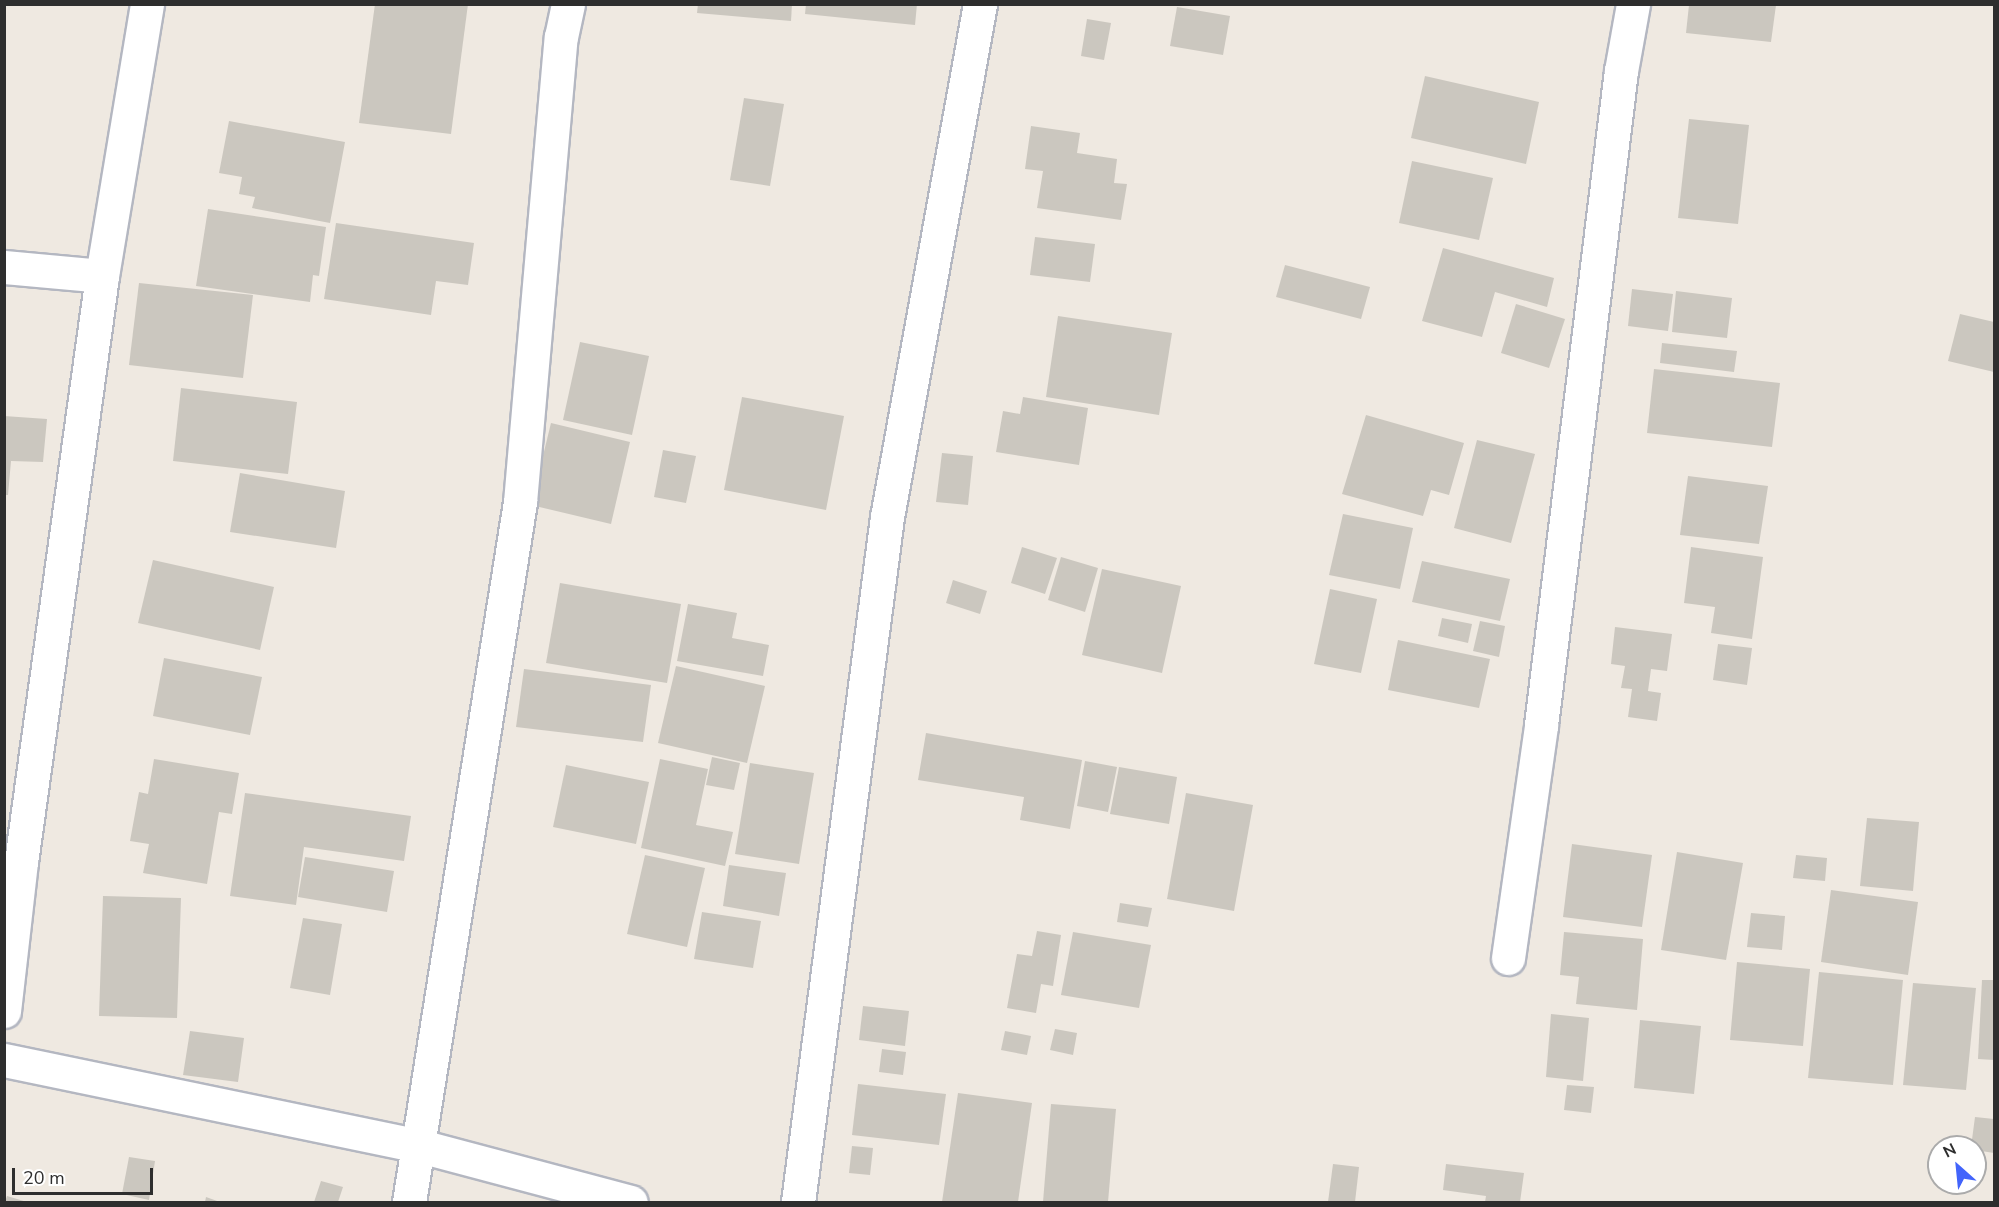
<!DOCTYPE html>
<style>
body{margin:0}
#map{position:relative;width:1999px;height:1207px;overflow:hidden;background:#efe9e1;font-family:"Nunito Sans",sans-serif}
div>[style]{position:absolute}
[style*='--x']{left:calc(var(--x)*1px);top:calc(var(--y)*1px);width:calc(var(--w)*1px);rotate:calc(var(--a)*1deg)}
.building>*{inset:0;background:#cbc7bf}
.roads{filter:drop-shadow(2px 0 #b4b7c1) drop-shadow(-2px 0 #b4b7c1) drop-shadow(0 2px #b4b7c1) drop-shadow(0 -2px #b4b7c1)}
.minor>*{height:33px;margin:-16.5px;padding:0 16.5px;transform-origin:16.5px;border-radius:16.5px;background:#fff}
span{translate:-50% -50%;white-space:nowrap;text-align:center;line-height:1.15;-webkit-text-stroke:5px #fff;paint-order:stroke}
.frame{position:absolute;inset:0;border:6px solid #2e2e2e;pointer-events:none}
.north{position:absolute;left:1927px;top:1135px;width:60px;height:60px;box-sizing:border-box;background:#fff;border:2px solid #ababab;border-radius:50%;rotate:333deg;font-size:16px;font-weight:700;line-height:24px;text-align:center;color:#2e2e2e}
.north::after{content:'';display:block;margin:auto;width:21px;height:27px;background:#4264fb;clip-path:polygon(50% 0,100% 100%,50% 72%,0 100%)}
.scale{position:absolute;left:12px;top:1168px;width:141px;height:27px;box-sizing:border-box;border:3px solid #2e2e2e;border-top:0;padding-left:8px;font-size:18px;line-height:21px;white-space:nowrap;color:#2e2e2e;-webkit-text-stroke:4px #fff;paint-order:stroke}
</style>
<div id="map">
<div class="building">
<div style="clip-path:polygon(375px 4px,468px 4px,451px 134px,359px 123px)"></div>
<div style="clip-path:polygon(698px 4px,792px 4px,791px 21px,697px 13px)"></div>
<div style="clip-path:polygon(806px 4px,917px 4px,915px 25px,805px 14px)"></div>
<div style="clip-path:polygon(1689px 5px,1776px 5px,1771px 42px,1686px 33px)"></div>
<div style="clip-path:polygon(1177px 7px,1230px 16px,1223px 55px,1170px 46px)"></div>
<div style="clip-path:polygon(1087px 19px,1111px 23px,1104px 60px,1081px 56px)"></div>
<div style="clip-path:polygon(1425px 76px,1539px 102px,1526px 164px,1411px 138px)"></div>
<div style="clip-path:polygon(744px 98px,784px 104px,770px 186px,730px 180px)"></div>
<div style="clip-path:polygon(1689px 119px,1749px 125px,1738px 224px,1678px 218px)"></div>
<div style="clip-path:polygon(229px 121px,345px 142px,330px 223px,252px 208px,255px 197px,239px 194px,242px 177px,219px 173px)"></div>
<div style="clip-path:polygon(1031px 126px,1080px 133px,1077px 153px,1117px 159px,1114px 183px,1127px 184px,1121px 220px,1037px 208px,1043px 171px,1025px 169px)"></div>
<div style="clip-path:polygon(1412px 161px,1493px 178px,1479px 240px,1399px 223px)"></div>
<div style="clip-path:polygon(208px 209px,326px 227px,319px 276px,313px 275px,310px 302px,196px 286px)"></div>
<div style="clip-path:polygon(336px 223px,474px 243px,468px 285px,436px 281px,431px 315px,324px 299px)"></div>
<div style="clip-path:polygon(1035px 237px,1095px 244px,1090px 282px,1030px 275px)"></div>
<div style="clip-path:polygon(1443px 248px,1554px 278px,1547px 307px,1495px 292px,1482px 337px,1422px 321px)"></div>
<div style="clip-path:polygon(1285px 265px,1370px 287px,1361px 319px,1276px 297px)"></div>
<div style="clip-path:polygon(139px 283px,253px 295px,243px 378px,129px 365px)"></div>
<div style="clip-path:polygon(1632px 289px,1673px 294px,1668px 331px,1628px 326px)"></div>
<div style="clip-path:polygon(1676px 291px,1732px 298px,1727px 338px,1672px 332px)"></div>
<div style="clip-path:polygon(1516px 304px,1565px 319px,1549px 368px,1501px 353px)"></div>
<div style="clip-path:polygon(1960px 314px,1994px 322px,1994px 372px,1948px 361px)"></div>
<div style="clip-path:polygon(1058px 316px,1172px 333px,1159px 415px,1046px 397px)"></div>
<div style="clip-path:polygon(580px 342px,649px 356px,632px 435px,563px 420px)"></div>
<div style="clip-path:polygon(1662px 343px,1737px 351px,1734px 372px,1660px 363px)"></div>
<div style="clip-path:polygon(1654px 369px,1780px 383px,1772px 447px,1647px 433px)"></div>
<div style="clip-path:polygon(181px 388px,297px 402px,288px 474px,173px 461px)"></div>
<div style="clip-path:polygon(742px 397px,844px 416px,826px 510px,724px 490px)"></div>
<div style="clip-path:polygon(1023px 397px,1088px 408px,1079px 465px,996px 452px,1003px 411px,1020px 414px)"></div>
<div style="clip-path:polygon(1366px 415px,1464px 443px,1449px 495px,1431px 490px,1423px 516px,1342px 494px)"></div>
<div style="clip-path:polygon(4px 416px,47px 419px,43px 462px,11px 461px,8px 495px,4px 495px)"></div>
<div style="clip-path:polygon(551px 423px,630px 442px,611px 524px,531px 505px)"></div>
<div style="clip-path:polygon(1477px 440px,1535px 454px,1511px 543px,1454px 528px)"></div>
<div style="clip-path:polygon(663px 450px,696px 456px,686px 503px,654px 497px)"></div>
<div style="clip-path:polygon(942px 453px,973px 456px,968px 505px,936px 502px)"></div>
<div style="clip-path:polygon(240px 473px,345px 491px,336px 548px,230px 532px)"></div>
<div style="clip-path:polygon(1688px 476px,1768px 486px,1759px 544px,1680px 535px)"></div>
<div style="clip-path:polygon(1343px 514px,1413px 528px,1400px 589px,1329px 575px)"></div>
<div style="clip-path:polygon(1022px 547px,1057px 558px,1045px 594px,1011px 583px)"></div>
<div style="clip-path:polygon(1691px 547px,1763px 557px,1752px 639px,1711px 633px,1715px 607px,1684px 603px)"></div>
<div style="clip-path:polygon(1061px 557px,1098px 568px,1085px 612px,1048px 600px)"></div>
<div style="clip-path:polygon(153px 560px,274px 587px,260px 650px,138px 623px)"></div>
<div style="clip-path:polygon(1422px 561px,1510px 579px,1500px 621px,1412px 602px)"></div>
<div style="clip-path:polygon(1102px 569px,1181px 586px,1162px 673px,1082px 655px)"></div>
<div style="clip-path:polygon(953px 580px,987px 591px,980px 614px,946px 603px)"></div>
<div style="clip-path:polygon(560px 583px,681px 604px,667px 683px,546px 663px)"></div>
<div style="clip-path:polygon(1330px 589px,1377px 599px,1361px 673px,1314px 664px)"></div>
<div style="clip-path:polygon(688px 604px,737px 613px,732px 638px,769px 645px,763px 676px,677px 661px)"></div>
<div style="clip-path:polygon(1442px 618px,1472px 624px,1468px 643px,1438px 636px)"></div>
<div style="clip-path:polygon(1480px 621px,1505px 626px,1499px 657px,1473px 651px)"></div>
<div style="clip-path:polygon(1615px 627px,1672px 634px,1667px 671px,1651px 669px,1648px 691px,1661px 693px,1657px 721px,1628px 717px,1632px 689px,1621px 688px,1625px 666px,1611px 664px)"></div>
<div style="clip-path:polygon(1398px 640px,1490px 659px,1479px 708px,1388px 690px)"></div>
<div style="clip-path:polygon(1718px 644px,1752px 648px,1747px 685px,1713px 680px)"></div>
<div style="clip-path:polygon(164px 658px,262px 677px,250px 735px,153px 716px)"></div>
<div style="clip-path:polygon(676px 666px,765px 686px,747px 763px,658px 743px)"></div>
<div style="clip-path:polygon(524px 669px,651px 685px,643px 742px,516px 727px)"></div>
<div style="clip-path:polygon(926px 733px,1082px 760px,1070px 829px,1020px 820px,1024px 797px,918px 780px)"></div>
<div style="clip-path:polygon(712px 757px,740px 763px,734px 790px,706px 785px)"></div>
<div style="clip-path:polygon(154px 759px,239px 773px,232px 814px,219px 812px,207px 884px,143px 873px,149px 844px,130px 841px,139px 792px,148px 794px)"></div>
<div style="clip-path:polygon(660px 759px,708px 769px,696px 825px,733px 832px,725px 866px,641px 848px)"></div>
<div style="clip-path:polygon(1085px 761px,1117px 767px,1108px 812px,1077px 806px)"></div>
<div style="clip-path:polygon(750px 763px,814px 773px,799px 864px,735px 854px)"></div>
<div style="clip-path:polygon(566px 765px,649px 782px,636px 844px,553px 827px)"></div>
<div style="clip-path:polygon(1119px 767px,1177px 777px,1169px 824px,1110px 814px)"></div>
<div style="clip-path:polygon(245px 793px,411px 816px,404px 861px,304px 847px,296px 905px,230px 896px)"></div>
<div style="clip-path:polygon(1186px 793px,1253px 805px,1234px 911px,1167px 899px)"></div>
<div style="clip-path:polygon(1867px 818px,1919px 822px,1913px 891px,1860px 886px)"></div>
<div style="clip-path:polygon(1572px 844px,1652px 855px,1642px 927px,1563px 917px)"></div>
<div style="clip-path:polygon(1677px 852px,1743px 863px,1726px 960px,1661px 950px)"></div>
<div style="clip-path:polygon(645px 855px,705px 868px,687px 947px,627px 934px)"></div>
<div style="clip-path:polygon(1796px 855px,1827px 858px,1825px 881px,1793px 878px)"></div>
<div style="clip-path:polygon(305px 857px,394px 871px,387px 912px,298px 897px)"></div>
<div style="clip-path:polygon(729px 865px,786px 873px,779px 916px,723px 906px)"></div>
<div style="clip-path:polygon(1831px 890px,1918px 902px,1908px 975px,1821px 962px)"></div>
<div style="clip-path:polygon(103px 896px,181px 898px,177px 1018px,99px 1016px)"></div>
<div style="clip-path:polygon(1120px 903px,1152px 908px,1148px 927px,1117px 922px)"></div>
<div style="clip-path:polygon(702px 912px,761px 921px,753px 968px,694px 959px)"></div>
<div style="clip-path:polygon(1751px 913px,1785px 916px,1782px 950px,1747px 947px)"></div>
<div style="clip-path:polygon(303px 918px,342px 924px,330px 995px,290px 988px)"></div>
<div style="clip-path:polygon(1037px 931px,1061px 935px,1053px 986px,1041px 984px,1036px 1013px,1007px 1008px,1017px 954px,1032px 956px)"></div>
<div style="clip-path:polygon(1073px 932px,1151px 945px,1139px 1008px,1061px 995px)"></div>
<div style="clip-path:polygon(1564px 932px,1643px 939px,1637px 1010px,1576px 1004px,1579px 977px,1560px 975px)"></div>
<div style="clip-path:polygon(1737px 962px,1810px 969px,1803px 1046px,1730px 1040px)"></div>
<div style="clip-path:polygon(1819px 972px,1903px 980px,1893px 1085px,1808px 1078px)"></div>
<div style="clip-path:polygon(1982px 980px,1994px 980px,1994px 1060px,1978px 1059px)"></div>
<div style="clip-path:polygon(1913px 983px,1976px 988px,1966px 1090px,1903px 1085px)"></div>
<div style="clip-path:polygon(863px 1006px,909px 1011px,905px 1046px,859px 1040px)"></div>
<div style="clip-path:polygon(1551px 1014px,1589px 1018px,1583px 1081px,1546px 1077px)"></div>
<div style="clip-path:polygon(1640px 1020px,1701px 1026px,1694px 1094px,1634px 1088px)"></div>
<div style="clip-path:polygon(1055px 1029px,1077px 1033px,1073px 1055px,1050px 1050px)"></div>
<div style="clip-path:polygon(190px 1031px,244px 1038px,238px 1082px,183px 1075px)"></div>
<div style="clip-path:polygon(1005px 1031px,1031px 1036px,1027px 1055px,1001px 1050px)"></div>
<div style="clip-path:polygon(882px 1049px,906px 1052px,903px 1075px,879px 1072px)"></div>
<div style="clip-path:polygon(858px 1084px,946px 1094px,939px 1145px,852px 1135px)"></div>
<div style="clip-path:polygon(1567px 1085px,1594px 1087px,1591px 1113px,1564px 1110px)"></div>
<div style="clip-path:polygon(958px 1093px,1032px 1103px,1018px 1202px,942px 1202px)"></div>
<div style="clip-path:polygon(1051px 1104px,1116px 1109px,1108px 1202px,1043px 1202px)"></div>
<div style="clip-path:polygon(1975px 1117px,1994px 1119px,1994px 1153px,1975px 1150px,1975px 1147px,1971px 1147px)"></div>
<div style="clip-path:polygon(852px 1146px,873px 1148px,870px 1175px,849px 1173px)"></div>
<div style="clip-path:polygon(129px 1157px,155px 1161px,149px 1200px,122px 1194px)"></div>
<div style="clip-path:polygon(1333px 1164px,1359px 1167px,1355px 1202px,1328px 1202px)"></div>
<div style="clip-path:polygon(1446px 1164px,1524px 1173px,1520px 1202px,1485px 1202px,1486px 1196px,1443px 1190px)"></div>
<div style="clip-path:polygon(321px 1181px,343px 1187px,338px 1202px,314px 1202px)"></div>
<div style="clip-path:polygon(7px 1196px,27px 1202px,5px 1202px)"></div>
<div style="clip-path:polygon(206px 1197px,220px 1202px,205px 1202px)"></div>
</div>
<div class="roads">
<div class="minor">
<div style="--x:4;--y:267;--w:98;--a:5.2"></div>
<div style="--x:1508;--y:958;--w:235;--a:-81.9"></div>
<div style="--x:1541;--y:725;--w:659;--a:-83.03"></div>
<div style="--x:1621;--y:71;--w:68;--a:-79.8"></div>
<div style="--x:4;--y:1011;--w:150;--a:-83.5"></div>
<div style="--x:21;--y:862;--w:592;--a:-82.13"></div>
<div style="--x:102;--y:276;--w:276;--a:-80.6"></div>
<div style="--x:4;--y:1060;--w:425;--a:11.7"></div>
<div style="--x:420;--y:1146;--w:218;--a:14.9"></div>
<div style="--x:409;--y:1202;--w:709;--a:-80.99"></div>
<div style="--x:520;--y:502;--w:467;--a:-85"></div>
<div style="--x:561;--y:37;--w:34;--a:-78"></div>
<div style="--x:798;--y:1202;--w:691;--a:-82.6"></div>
<div style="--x:887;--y:517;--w:521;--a:-79.72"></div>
</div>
</div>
<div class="frame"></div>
<div class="north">N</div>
<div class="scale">20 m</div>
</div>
